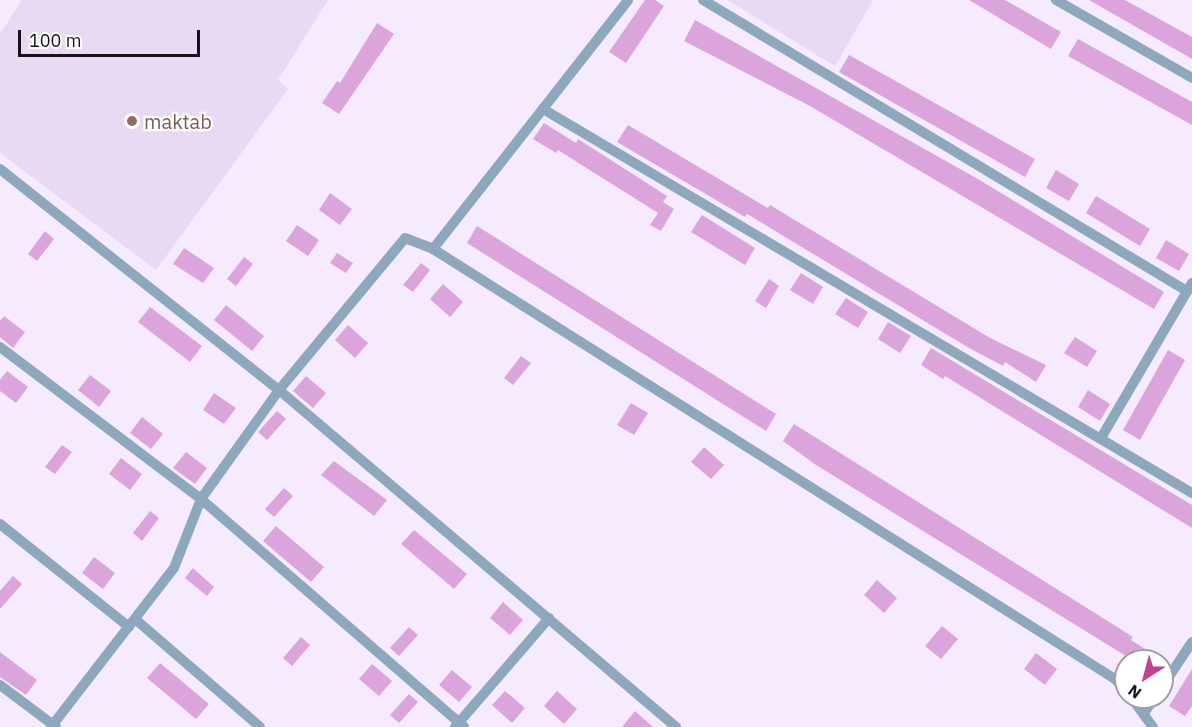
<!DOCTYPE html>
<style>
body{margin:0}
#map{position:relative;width:1192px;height:727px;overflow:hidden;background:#f5eafe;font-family:"IBM Plex Sans",sans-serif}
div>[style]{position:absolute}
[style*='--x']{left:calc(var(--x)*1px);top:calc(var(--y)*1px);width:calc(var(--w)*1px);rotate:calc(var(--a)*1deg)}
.built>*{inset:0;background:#e7daf2}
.building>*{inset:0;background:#dba5dc}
.minor>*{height:10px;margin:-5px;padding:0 5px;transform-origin:5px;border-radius:5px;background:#8da7bd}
.dots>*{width:16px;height:16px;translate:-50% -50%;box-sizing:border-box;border:3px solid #fff;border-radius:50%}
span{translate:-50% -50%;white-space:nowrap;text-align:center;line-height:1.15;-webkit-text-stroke:4.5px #fff;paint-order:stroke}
.education-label{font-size:20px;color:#785e54}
.left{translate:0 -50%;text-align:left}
.north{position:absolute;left:1114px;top:649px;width:60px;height:60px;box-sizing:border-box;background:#fff;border:2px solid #a2a0a3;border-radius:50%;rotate:216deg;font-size:16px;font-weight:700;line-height:24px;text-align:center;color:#17121a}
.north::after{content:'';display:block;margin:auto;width:21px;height:27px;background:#c04392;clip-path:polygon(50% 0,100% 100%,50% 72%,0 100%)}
.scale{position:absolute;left:18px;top:30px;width:182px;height:27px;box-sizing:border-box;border:3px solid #17121a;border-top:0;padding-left:8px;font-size:18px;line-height:21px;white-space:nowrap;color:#17121a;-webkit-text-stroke:4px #fff;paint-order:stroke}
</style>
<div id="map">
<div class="built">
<div style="clip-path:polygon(22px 0,328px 0,278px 80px,288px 89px,156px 270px,0 153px,0 34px)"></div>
<div style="clip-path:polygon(727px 0,873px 0,835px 66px)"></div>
</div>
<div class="building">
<div style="clip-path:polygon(645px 0,655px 0,664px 6px,626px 63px,609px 52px)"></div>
<div style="clip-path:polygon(969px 0,1005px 0,1061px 32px,1051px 49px)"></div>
<div style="clip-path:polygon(1089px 0,1125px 0,1192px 37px,1192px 59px)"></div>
<div style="clip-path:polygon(695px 20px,978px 179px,1164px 292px,1154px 309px,810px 106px,684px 41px)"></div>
<div style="clip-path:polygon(377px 23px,394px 34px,339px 114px,322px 103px,337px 81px,340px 83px)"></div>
<div style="clip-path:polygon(1078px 39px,1192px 102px,1192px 125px,1068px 56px)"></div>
<div style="clip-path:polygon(849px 55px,1035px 159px,1025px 177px,839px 72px)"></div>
<div style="clip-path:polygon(544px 123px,576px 143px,578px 139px,667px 196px,663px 202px,674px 209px,661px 231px,650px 225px,658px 213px,558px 150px,556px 153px,533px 139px)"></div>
<div style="clip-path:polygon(628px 125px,768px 208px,770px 205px,990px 338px,1046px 365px,1036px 382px,1005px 362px,1003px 366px,969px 348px,747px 214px,745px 217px,617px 142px)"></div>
<div style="clip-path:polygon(1056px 170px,1079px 184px,1069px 201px,1046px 188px)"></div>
<div style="clip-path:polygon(330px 193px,352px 209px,340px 225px,319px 210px)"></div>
<div style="clip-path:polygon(1096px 196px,1150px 229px,1140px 246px,1086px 213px)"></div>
<div style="clip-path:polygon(702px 215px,755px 248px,745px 265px,691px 232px)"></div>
<div style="clip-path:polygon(297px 225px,319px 240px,308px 256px,286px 241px)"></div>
<div style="clip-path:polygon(477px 226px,776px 414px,766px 431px,467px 243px)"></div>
<div style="clip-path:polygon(45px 231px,54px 239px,37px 261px,28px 254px)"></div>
<div style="clip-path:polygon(1166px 240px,1189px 254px,1179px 271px,1156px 258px)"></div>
<div style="clip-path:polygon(184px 248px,214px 268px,203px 283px,173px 264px)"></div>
<div style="clip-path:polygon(337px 253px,353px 263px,346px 273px,330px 263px)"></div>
<div style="clip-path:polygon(244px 257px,253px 264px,236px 286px,227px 279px)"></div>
<div style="clip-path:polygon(421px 263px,430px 270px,413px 292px,403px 285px)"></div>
<div style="clip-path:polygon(801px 273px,823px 287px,813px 304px,790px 290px)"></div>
<div style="clip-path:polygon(769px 279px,779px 286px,766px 308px,755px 301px)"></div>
<div style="clip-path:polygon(443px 284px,463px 302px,450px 317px,430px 299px)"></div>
<div style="clip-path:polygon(846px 298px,868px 312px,858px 328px,835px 314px)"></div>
<div style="clip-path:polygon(226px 305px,264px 336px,252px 351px,214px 320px)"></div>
<div style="clip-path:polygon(150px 307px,202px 346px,190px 362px,138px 322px)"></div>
<div style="clip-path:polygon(4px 316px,25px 332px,13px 348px,0 337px,0 321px)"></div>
<div style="clip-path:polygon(888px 322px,911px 336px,900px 353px,878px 339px)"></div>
<div style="clip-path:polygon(348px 325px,368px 343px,355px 358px,335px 340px)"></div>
<div style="clip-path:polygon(1075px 337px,1097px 351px,1087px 367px,1064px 353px)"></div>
<div style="clip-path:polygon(931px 348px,1192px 505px,1192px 528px,945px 376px,943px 379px,921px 365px)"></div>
<div style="clip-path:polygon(1168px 350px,1185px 360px,1140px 440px,1123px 430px)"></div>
<div style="clip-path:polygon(521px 356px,531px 363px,513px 385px,504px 378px)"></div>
<div style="clip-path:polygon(7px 371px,28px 387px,16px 403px,0 391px,0 380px)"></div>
<div style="clip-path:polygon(90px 375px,111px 391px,99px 407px,78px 390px)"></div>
<div style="clip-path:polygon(306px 376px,326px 393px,313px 408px,293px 391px)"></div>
<div style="clip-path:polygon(1088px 390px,1110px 404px,1100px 421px,1078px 407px)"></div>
<div style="clip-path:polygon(214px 393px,236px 408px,224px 424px,203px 410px)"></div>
<div style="clip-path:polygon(631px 403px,648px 413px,634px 435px,617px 425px)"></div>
<div style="clip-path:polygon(277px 411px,286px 419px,267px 440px,258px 432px)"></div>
<div style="clip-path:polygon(142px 417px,163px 434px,151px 449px,130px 433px)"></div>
<div style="clip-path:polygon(794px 424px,1133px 637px,1131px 640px,1164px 661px,1134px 661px,816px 465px,783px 441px)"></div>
<div style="clip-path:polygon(62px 445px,72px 452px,55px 474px,45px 467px)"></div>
<div style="clip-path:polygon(704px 447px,724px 465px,711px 479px,691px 462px)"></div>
<div style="clip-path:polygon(186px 452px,207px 468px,195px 484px,173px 468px)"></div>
<div style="clip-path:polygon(121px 458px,142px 474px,130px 490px,109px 474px)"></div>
<div style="clip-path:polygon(334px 461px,387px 500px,374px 516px,321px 475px)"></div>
<div style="clip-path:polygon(284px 488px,293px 496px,274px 517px,265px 509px)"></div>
<div style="clip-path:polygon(150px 511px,159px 518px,142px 541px,133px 533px)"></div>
<div style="clip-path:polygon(276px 526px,324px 567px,311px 582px,263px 541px)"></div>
<div style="clip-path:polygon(414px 530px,467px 574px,454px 589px,401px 544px)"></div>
<div style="clip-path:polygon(94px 557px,115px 573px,103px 589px,82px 573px)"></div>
<div style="clip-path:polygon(193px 568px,214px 587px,207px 596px,185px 578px)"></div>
<div style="clip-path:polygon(13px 576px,22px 584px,0 609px,0 591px)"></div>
<div style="clip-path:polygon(877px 580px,897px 598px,884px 613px,864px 595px)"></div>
<div style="clip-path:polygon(503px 602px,523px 620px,510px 635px,490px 618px)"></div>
<div style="clip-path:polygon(942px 626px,958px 639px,941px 659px,925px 646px)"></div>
<div style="clip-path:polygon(409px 627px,418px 635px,399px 656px,390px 648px)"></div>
<div style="clip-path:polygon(301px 637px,310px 645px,292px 666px,283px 658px)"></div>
<div style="clip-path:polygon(0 652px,37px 680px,26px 695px,0 677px)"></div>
<div style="clip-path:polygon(1036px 653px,1057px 669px,1045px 685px,1024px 669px)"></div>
<div style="clip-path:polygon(160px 663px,209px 704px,196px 719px,147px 678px)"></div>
<div style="clip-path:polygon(372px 664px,392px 681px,379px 696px,359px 679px)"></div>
<div style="clip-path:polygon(1192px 669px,1192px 706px,1185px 716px,1169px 706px)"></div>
<div style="clip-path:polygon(452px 670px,472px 687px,459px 702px,439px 685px)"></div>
<div style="clip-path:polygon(505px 691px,525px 708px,512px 723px,492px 705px)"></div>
<div style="clip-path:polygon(557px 691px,577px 709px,564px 724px,544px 706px)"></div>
<div style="clip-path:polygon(409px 694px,418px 702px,399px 723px,390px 715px)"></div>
<div style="clip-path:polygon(635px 711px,653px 727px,622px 727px)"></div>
</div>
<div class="minor">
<div style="--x:703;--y:0;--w:565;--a:31.02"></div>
<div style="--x:1056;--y:0;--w:157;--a:29.8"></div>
<div style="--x:543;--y:109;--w:754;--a:30.61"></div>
<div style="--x:0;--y:169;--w:356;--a:38.4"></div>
<div style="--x:279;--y:390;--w:521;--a:40.33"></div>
<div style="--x:433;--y:249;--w:316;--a:-51.9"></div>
<div style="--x:0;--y:347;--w:252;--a:37.1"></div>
<div style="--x:201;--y:499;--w:348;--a:40.9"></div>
<div style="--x:1101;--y:438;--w:180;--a:-59.6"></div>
<div style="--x:0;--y:524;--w:165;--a:38.6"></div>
<div style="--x:135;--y:619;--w:165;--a:40.8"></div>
<div style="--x:0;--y:685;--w:70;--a:36.9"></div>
<div style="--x:1162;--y:687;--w:54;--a:-56.3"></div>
<div style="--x:1131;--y:697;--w:37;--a:54"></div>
<div style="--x:1144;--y:713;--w:19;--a:-55"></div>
<div style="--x:51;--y:727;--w:201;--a:-52.3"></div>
<div style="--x:174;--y:568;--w:74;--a:-68.6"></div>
<div style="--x:201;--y:499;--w:134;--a:-54.4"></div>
<div style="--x:279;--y:390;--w:197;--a:-50.3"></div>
<div style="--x:405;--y:238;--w:30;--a:21"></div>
<div style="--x:433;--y:249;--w:806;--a:32.23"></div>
<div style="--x:1115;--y:679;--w:16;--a:47"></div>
<div style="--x:455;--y:727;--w:144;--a:-49.2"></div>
</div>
<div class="dots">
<div style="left:132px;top:121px;background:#8d6e63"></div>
</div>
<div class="education-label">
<span class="left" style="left:144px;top:121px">maktab</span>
</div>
<div class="north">N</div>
<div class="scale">100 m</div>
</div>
